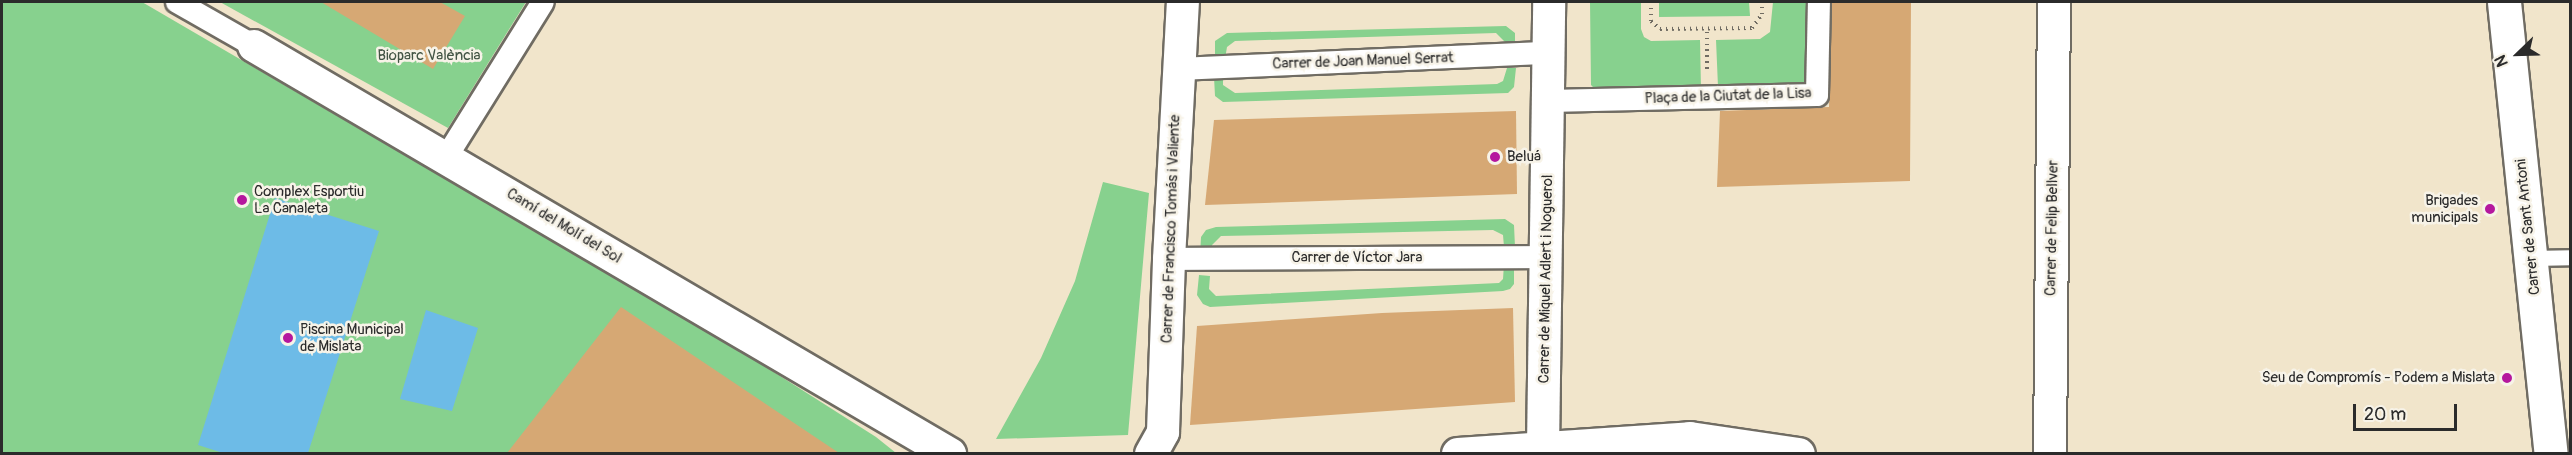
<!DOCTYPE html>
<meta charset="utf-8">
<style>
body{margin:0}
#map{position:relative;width:2572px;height:455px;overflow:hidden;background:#f1e5cb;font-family:Pangolin,sans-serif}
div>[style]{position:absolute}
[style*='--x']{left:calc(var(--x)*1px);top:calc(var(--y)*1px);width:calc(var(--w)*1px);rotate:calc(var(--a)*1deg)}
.green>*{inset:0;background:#87d18e}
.water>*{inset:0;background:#6dbbe7}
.building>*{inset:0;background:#d6a874}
.path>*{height:4px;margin-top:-2px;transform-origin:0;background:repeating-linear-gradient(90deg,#706c63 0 1.5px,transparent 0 6px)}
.roads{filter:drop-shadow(2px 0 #706c63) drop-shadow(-2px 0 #706c63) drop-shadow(0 2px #706c63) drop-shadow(0 -2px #706c63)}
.service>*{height:15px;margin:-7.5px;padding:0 7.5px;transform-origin:7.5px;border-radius:7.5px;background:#fff}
.pedestrian>*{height:22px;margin:-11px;padding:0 11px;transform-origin:11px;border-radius:11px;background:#fff}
.minor>*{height:32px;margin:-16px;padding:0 16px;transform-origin:16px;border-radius:16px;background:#fff}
.tertiary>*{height:33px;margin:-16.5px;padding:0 16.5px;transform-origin:16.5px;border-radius:16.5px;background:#fff}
.dots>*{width:16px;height:16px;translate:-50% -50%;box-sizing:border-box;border:3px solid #f7f3e8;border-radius:50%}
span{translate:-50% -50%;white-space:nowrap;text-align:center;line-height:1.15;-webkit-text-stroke:5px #f7f3e8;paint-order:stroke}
.park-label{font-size:15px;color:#425444}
.street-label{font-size:15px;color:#2b2b2b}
.poi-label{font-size:15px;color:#2b2b2b}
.left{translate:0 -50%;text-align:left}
.right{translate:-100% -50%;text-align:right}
.frame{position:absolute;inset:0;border:3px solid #2b2b2b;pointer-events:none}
.north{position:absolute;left:2488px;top:24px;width:60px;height:60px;-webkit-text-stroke:4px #f7f3e8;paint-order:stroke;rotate:247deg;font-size:16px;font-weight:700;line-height:24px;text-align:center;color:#2b2b2b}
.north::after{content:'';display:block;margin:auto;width:21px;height:27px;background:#2b2b2b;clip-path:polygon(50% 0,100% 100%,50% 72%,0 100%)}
.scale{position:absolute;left:2353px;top:404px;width:104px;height:27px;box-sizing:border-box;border:3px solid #2b2b2b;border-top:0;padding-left:8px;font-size:18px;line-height:21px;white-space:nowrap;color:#2b2b2b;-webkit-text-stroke:4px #f7f3e8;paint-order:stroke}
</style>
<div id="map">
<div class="green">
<div style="clip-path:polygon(2px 2px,142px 2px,747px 355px,876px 437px,896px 453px,2px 453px)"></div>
<div style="clip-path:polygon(220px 2px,526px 2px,448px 128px)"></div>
<div style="clip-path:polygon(1590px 2px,1641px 2px,1641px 29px,1644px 37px,1651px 41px,1700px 40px,1701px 89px,1597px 91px,1591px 85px)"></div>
<div style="clip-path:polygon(1659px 2px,1749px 2px,1750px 16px,1659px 17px)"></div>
<div style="clip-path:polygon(1773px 2px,1812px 2px,1810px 86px,1718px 87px,1716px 40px,1760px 39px,1770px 32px)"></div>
<div style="clip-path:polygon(1506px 26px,1515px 33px,1515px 52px,1496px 33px,1235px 41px,1227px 47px,1225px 59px,1215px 59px,1215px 41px,1227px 33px)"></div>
<div style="clip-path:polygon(1507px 68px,1516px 68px,1514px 87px,1508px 93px,1223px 102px,1215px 96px,1214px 77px,1223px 77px,1223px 85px,1235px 93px,1497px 84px,1503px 81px)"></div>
<div style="clip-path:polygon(1103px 182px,1149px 193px,1128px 435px,996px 439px,1041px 358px,1075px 281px)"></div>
<div style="clip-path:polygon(1505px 219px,1514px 225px,1515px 247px,1504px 247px,1503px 235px,1493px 230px,1221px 236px,1212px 245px,1212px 256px,1200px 256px,1201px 237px,1206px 230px,1216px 227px)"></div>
<div style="clip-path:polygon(1504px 264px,1514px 264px,1514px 284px,1510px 289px,1503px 291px,1210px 307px,1203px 304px,1197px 295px,1199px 275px,1210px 276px,1209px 289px,1216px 296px,1499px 283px,1503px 279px)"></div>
</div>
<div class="water">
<div style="clip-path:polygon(275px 198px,379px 231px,308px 453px,223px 453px,198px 445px)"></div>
<div style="clip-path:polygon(426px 310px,478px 328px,452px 411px,400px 399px)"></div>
</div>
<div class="building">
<div style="clip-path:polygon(321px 2px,440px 2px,465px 16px,433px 69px)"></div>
<div style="clip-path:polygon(1832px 2px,1911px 2px,1910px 181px,1717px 187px,1720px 111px,1829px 107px)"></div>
<div style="clip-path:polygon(1516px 111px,1517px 194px,1205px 205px,1214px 120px)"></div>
<div style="clip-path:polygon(621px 307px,839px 453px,507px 453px)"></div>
<div style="clip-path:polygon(1513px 308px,1515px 402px,1190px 425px,1197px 326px,1382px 313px)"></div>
</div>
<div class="path">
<div style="--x:1651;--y:2;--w:19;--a:90"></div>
<div style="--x:1651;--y:21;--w:12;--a:42"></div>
<div style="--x:1660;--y:29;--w:92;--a:-0.6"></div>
<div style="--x:1752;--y:28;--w:17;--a:-54"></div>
<div style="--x:1762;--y:14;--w:12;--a:-90"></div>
<div style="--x:1707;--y:69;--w:41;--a:-90"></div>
</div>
<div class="roads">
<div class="service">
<div style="--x:2531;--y:258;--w:39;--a:-1"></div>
</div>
<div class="pedestrian">
<div style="--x:177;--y:2;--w:89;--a:29.7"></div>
<div style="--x:1178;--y:69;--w:371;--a:-2.5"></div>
<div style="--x:1548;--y:101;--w:269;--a:-1.3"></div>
<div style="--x:1817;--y:95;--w:93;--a:-88.8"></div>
<div style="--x:447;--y:156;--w:181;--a:-58.1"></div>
<div style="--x:1169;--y:259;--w:377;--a:-0.3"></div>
</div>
<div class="minor">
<div style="--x:254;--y:46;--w:807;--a:30.38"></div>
<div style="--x:1543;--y:448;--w:446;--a:-89.2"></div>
<div style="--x:1151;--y:454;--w:25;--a:-61"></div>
<div style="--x:1163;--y:432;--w:173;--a:-88"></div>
<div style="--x:1169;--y:259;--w:257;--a:-86.9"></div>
<div style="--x:1458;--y:454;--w:233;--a:-3.9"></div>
<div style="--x:1690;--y:438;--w:110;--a:8.4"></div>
<div style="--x:2050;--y:454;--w:452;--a:-89.5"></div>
</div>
<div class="tertiary">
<div style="--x:2504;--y:2;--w:454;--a:84.1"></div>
</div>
</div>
<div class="dots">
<div style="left:1495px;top:157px;background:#b5179e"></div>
<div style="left:242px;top:200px;background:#b5179e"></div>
<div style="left:2490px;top:209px;background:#b5179e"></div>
<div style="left:288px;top:338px;background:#b5179e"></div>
<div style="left:2507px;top:378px;background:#b5179e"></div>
</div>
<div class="park-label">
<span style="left:429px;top:56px">Bioparc València</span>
</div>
<div class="street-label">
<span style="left:1363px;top:61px;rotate:-2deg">Carrer de Joan Manuel Serrat</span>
<span style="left:1728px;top:96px;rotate:-2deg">Plaça de la Ciutat de la Lisa</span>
<span style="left:564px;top:226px;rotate:31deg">Camí del Molí del Sol</span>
<span style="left:2528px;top:227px;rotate:-96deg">Carrer de Sant Antoni</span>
<span style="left:2052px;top:228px;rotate:-89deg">Carrer de Felip Bellver</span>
<span style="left:1171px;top:229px;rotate:-88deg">Carrer de Francisco Tomás i Valiente</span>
<span style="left:1357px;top:258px">Carrer de Víctor Jara</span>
<span style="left:1546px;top:279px;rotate:-89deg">Carrer de Miquel Adlert i Noguerol</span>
</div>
<div class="poi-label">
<span class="left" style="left:1507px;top:157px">Beluá</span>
<span class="left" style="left:254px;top:200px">Complex Esportiu<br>La Canaleta</span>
<span class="right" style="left:2478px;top:209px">Brigades<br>municipals</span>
<span class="left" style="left:300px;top:338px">Piscina Municipal<br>de Mislata</span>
<span class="right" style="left:2495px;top:378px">Seu de Compromís - Podem a Mislata</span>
</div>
<div class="frame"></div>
<div class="north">N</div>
<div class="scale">20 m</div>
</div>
